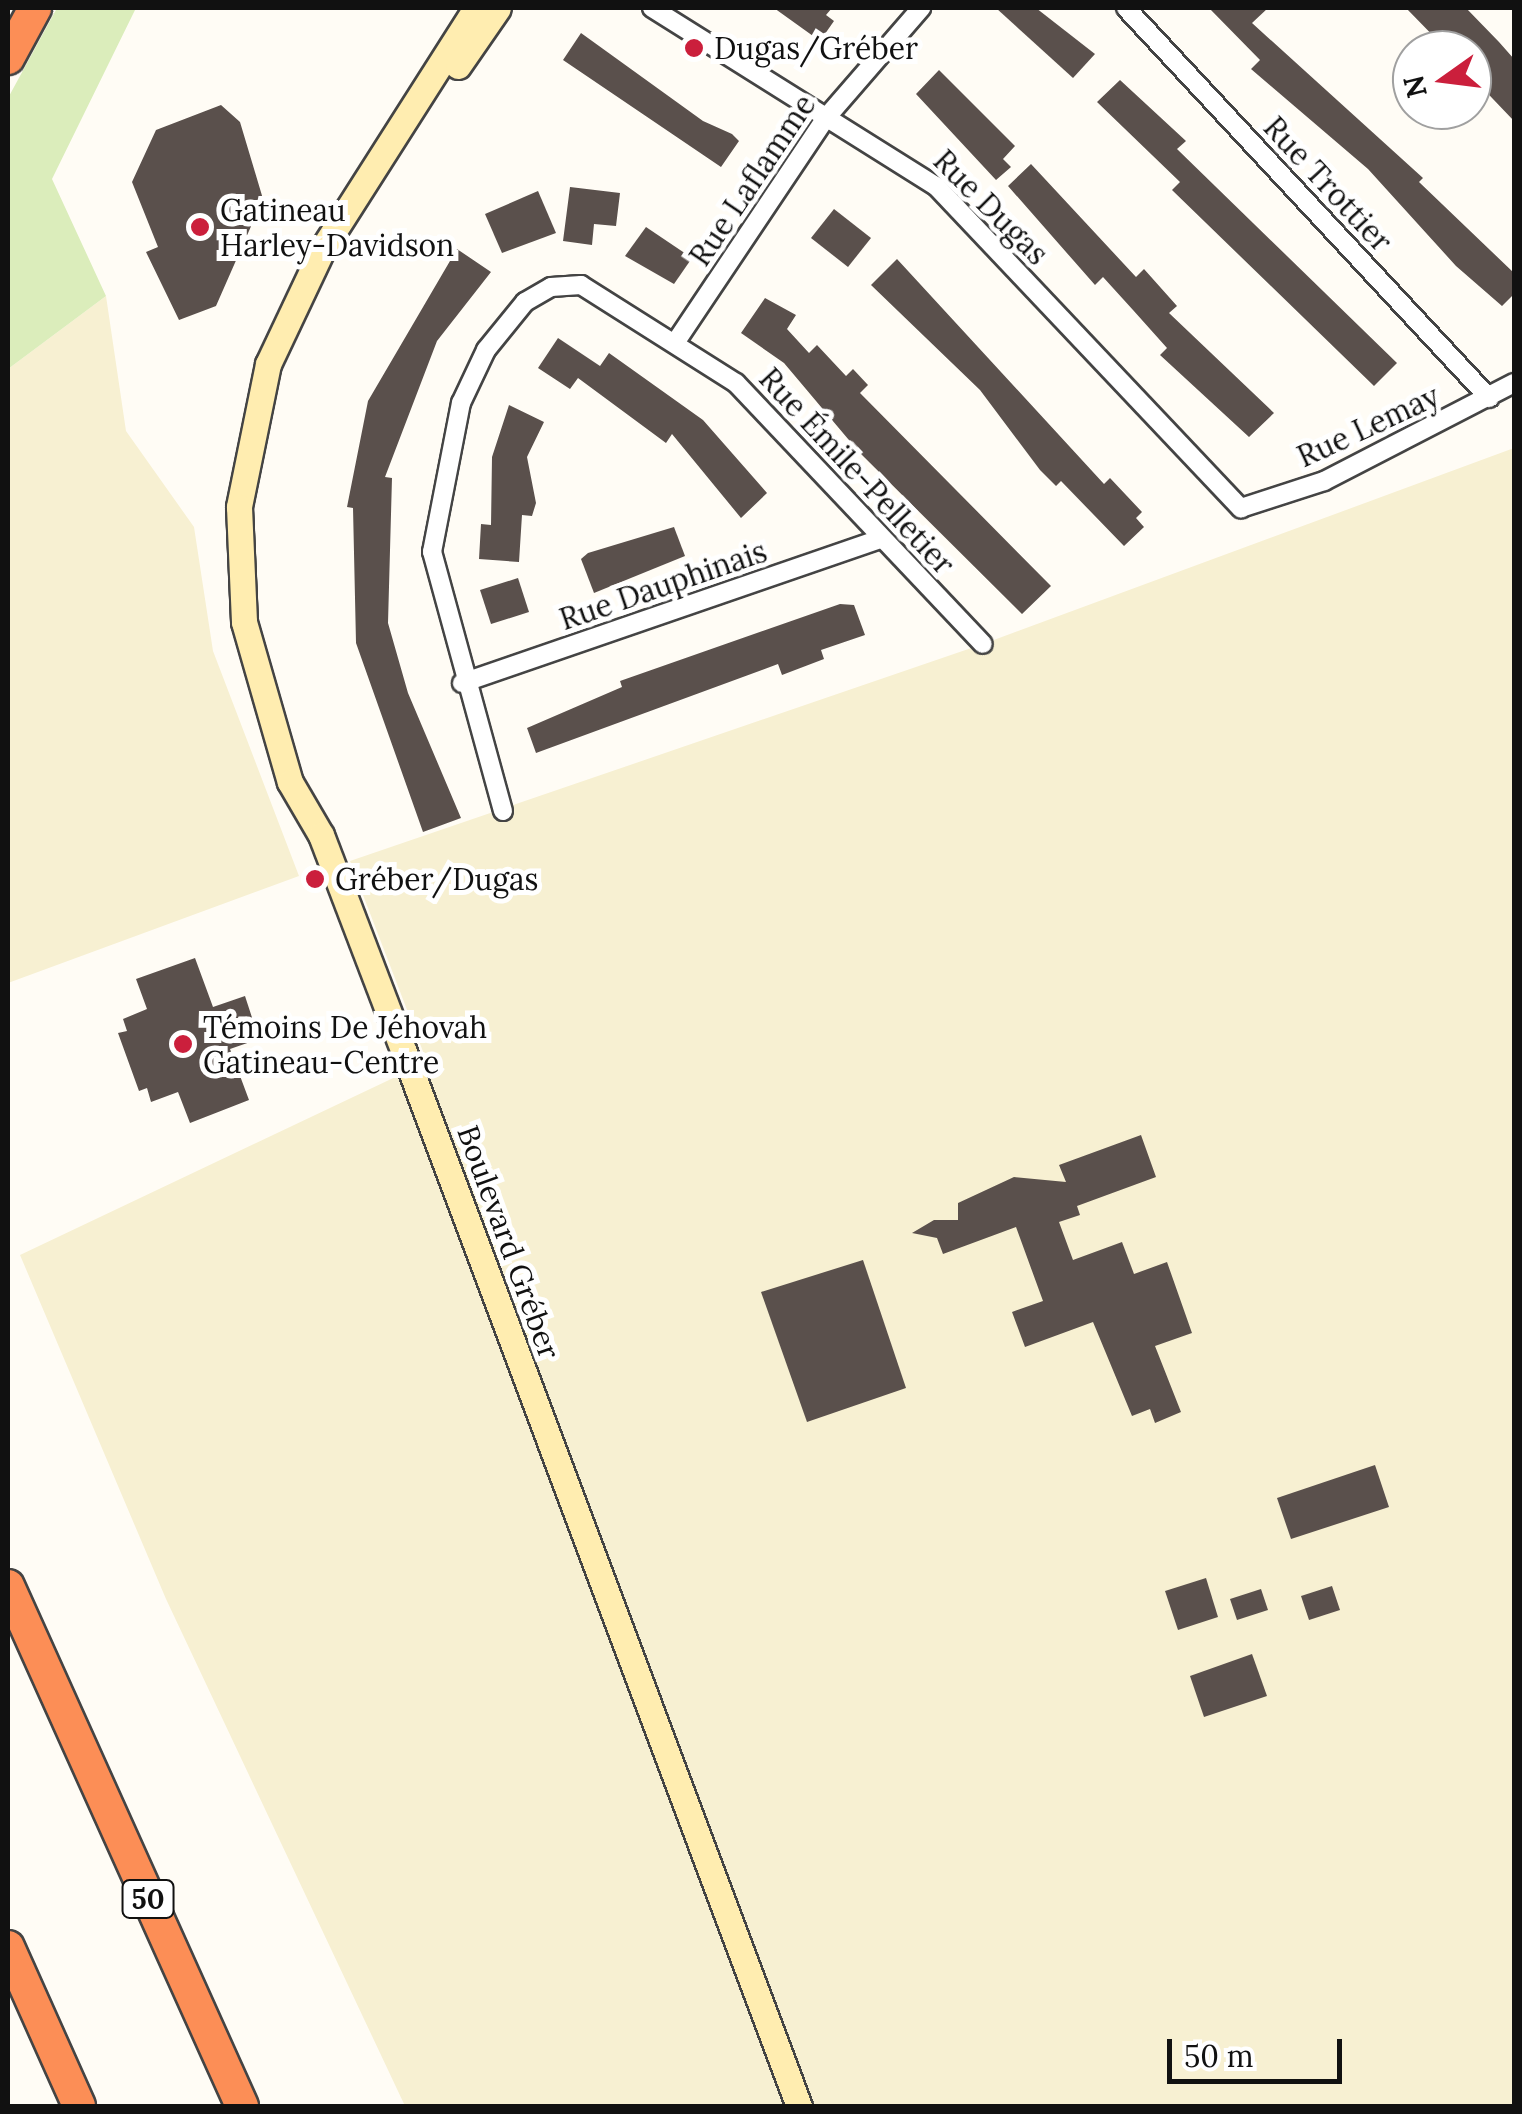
<!DOCTYPE html>
<meta charset="utf-8">
<style>
body{margin:0}
#map{position:relative;width:1522px;height:2114px;overflow:hidden;background:#fffcf5;font-family:Lora,serif}
div>[style]{position:absolute}
[style*='--x']{left:calc(var(--x)*1px);top:calc(var(--y)*1px);width:calc(var(--w)*1px);rotate:calc(var(--a)*1deg)}
.farmland>*{inset:0;background:#f7f0d2}
.green>*{inset:0;background:#dbedbb}
.building>*{inset:0;background:#5a504c}
.roads{filter:drop-shadow(2px 0 #444) drop-shadow(-2px 0 #444) drop-shadow(0 2px #444) drop-shadow(0 -2px #444)}
.street>*{height:18px;margin:-9px;padding:0 9px;transform-origin:9px;border-radius:9px;background:#fff}
.secondary>*{height:25px;margin:-12.5px;padding:0 12.5px;transform-origin:12.5px;border-radius:12.5px;background:#ffedb0}
.highway>*{height:32px;margin:-16px;padding:0 16px;transform-origin:16px;border-radius:16px;background:#fc8e56}
.dots>*{width:28px;height:28px;translate:-50% -50%;box-sizing:border-box;border:5px solid #fff;border-radius:50%}
span{translate:-50% -50%;white-space:nowrap;text-align:center;line-height:1.15;-webkit-text-stroke:10px #fff;paint-order:stroke}
.shield-label span{padding:2px 8px;background:#fff;border:2px solid;border-radius:8px;-webkit-text-stroke-width:0}
.shield-label{font-size:28px;color:#111;font-weight:700}
.poi-label{font-size:30px;color:#111}
.left{translate:0 -50%;text-align:left}
.street-label{font-size:30px;color:#111}
.frame{position:absolute;inset:0;border:10px solid #111;pointer-events:none}
.north{position:absolute;left:1392px;top:30px;width:100px;height:100px;box-sizing:border-box;background:#fff;border:2px solid #a0a0a0;border-radius:50%;rotate:256deg;font-size:28px;font-weight:700;line-height:40px;text-align:center;color:#111}
.north::after{content:'';display:block;margin:auto;width:35px;height:45px;background:#cb1f3c;clip-path:polygon(50% 0,100% 100%,50% 72%,0 100%)}
.scale{position:absolute;left:1167px;top:2039px;width:175px;height:45px;box-sizing:border-box;border:5px solid #111;border-top:0;padding-left:12px;font-size:30px;line-height:35px;white-space:nowrap;color:#111;-webkit-text-stroke:8px #fff;paint-order:stroke}
</style>
<div id="map">
<div class="farmland">
<div style="clip-path:polygon(106px 296px,126px 431px,194px 527px,213px 651px,299px 876px,8px 983px,8px 369px)"></div>
<div style="clip-path:polygon(1514px 448px,1514px 2106px,405px 2106px,166px 1599px,20px 1255px,427px 1062px,350px 861px,983px 644px)"></div>
</div>
<div class="green">
<div style="clip-path:polygon(57px 8px,136px 8px,52px 179px,106px 296px,8px 369px,8px 98px)"></div>
</div>
<div class="building">
<div style="clip-path:polygon(774px 8px,832px 8px,826px 15px,834px 21px,820px 41px)"></div>
<div style="clip-path:polygon(996px 8px,1036px 8px,1095px 54px,1073px 78px)"></div>
<div style="clip-path:polygon(1209px 8px,1268px 8px,1252px 23px,1423px 178px,1419px 182px,1514px 273px,1514px 294px,1502px 306px,1456px 266px,1368px 169px,1251px 69px,1260px 60px)"></div>
<div style="clip-path:polygon(1406px 8px,1466px 8px,1499px 42px,1514px 59px,1514px 121px,1472px 77px,1472px 50px,1447px 50px)"></div>
<div style="clip-path:polygon(581px 33px,703px 121px,732px 134px,739px 141px,721px 167px,563px 60px)"></div>
<div style="clip-path:polygon(939px 70px,1015px 146px,1003px 159px,1011px 167px,996px 180px,916px 94px)"></div>
<div style="clip-path:polygon(1120px 80px,1186px 141px,1177px 149px,1397px 363px,1374px 386px,1172px 190px,1180px 182px,1097px 102px)"></div>
<div style="clip-path:polygon(221px 105px,240px 122px,263px 199px,216px 306px,179px 320px,146px 252px,158px 247px,132px 182px,156px 130px)"></div>
<div style="clip-path:polygon(1031px 164px,1136px 277px,1144px 269px,1177px 306px,1169px 313px,1274px 413px,1249px 437px,1160px 355px,1167px 348px,1133px 310px,1103px 277px,1095px 285px,1008px 186px)"></div>
<div style="clip-path:polygon(570px 187px,620px 193px,616px 226px,594px 224px,592px 245px,563px 241px)"></div>
<div style="clip-path:polygon(538px 191px,556px 233px,502px 253px,485px 214px)"></div>
<div style="clip-path:polygon(834px 209px,871px 238px,848px 267px,811px 238px)"></div>
<div style="clip-path:polygon(646px 227px,692px 258px,674px 284px,625px 256px)"></div>
<div style="clip-path:polygon(457px 249px,491px 272px,437px 341px,385px 477px,392px 478px,388px 623px,408px 693px,461px 818px,423px 832px,356px 643px,353px 508px,347px 507px,368px 401px)"></div>
<div style="clip-path:polygon(897px 259px,1104px 484px,1110px 478px,1142px 512px,1136px 518px,1144px 527px,1124px 546px,1061px 481px,1056px 486px,1040px 470px,980px 390px,871px 285px)"></div>
<div style="clip-path:polygon(765px 298px,796px 315px,787px 329px,809px 353px,817px 345px,846px 376px,853px 369px,868px 385px,860px 393px,1051px 586px,1022px 614px,859px 452px,784px 363px,741px 333px)"></div>
<div style="clip-path:polygon(558px 338px,600px 366px,609px 353px,703px 420px,767px 493px,741px 518px,672px 434px,666px 443px,578px 378px,570px 389px,538px 368px)"></div>
<div style="clip-path:polygon(509px 405px,544px 422px,527px 457px,536px 503px,532px 516px,522px 515px,519px 562px,479px 559px,481px 524px,491px 525px,492px 457px)"></div>
<div style="clip-path:polygon(674px 527px,685px 556px,594px 593px,581px 559px,588px 553px)"></div>
<div style="clip-path:polygon(518px 578px,529px 612px,491px 624px,480px 590px)"></div>
<div style="clip-path:polygon(840px 604px,854px 605px,865px 635px,821px 650px,824px 659px,782px 675px,778px 664px,536px 753px,527px 728px,622px 687px,620px 681px)"></div>
<div style="clip-path:polygon(195px 958px,213px 1007px,245px 996px,259px 1039px,230px 1049px,249px 1100px,190px 1123px,178px 1092px,151px 1102px,147px 1088px,139px 1091px,118px 1033px,127px 1031px,123px 1019px,147px 1009px,136px 979px)"></div>
<div style="clip-path:polygon(1141px 1135px,1156px 1177px,1077px 1206px,1080px 1215px,1059px 1222px,1073px 1260px,1122px 1242px,1134px 1274px,1167px 1262px,1192px 1333px,1155px 1346px,1181px 1412px,1155px 1423px,1150px 1409px,1132px 1416px,1093px 1322px,1025px 1347px,1012px 1312px,1043px 1301px,1016px 1227px,943px 1254px,937px 1238px,912px 1233px,934px 1220px,958px 1220px,958px 1203px,1014px 1177px,1066px 1182px,1059px 1165px)"></div>
<div style="clip-path:polygon(863px 1260px,906px 1388px,807px 1422px,761px 1292px)"></div>
<div style="clip-path:polygon(1375px 1465px,1389px 1507px,1291px 1539px,1277px 1498px)"></div>
<div style="clip-path:polygon(1206px 1578px,1218px 1617px,1178px 1630px,1165px 1591px)"></div>
<div style="clip-path:polygon(1332px 1586px,1340px 1610px,1309px 1620px,1301px 1596px)"></div>
<div style="clip-path:polygon(1261px 1589px,1268px 1610px,1237px 1620px,1230px 1599px)"></div>
<div style="clip-path:polygon(1252px 1654px,1267px 1696px,1204px 1717px,1190px 1676px)"></div>
</div>
<div class="roads">
<div class="street">
<div style="--x:652;--y:8;--w:335;--a:32.1"></div>
<div style="--x:936;--y:186;--w:444;--a:46.6"></div>
<div style="--x:1241;--y:508;--w:87;--a:-18"></div>
<div style="--x:1324;--y:481;--w:214;--a:-27.3"></div>
<div style="--x:1126;--y:8;--w:533;--a:47.05"></div>
<div style="--x:675;--y:343;--w:270;--a:-56.2"></div>
<div style="--x:825;--y:119;--w:147;--a:-49.1"></div>
<div style="--x:462;--y:683;--w:444;--a:-19"></div>
<div style="--x:503;--y:811;--w:269;--a:-105.3"></div>
<div style="--x:432;--y:552;--w:152;--a:-79"></div>
<div style="--x:461;--y:403;--w:59;--a:-64.7"></div>
<div style="--x:486;--y:350;--w:62;--a:-50.9"></div>
<div style="--x:525;--y:302;--w:30;--a:-30"></div>
<div style="--x:551;--y:287;--w:30;--a:-4"></div>
<div style="--x:581;--y:285;--w:183;--a:32.3"></div>
<div style="--x:736;--y:383;--w:359;--a:46.6"></div>
</div>
<div class="secondary">
<div style="--x:476;--y:8;--w:287;--a:122.5"></div>
<div style="--x:322;--y:250;--w:126;--a:115.3"></div>
<div style="--x:268;--y:364;--w:146;--a:101.5"></div>
<div style="--x:239;--y:507;--w:115;--a:87.5"></div>
<div style="--x:244;--y:622;--w:166;--a:74"></div>
<div style="--x:290;--y:782;--w:61;--a:59.7"></div>
<div style="--x:321;--y:835;--w:232;--a:69.1"></div>
<div style="--x:404;--y:1052;--w:1126;--a:69.46"></div>
<div style="--x:458;--y:66;--w:70;--a:-55.4"></div>
</div>
<div class="highway">
<div style="--x:8;--y:58;--w:57;--a:-61.6"></div>
<div style="--x:8;--y:1586;--w:570;--a:65.77"></div>
<div style="--x:8;--y:1947;--w:174;--a:65.9"></div>
</div>
</div>
<div class="dots">
<div style="left:694px;top:48px;background:#cb1f3c"></div>
<div style="left:200px;top:227px;background:#cb1f3c"></div>
<div style="left:315px;top:879px;background:#cb1f3c"></div>
<div style="left:183px;top:1044px;background:#cb1f3c"></div>
</div>
<div class="shield-label">
<span style="left:148px;top:1899px">50</span>
</div>
<div class="poi-label">
<span class="left" style="left:714px;top:48px">Dugas/Gréber</span>
<span class="left" style="left:220px;top:227px">Gatineau<br>Harley-Davidson</span>
<span class="left" style="left:335px;top:879px">Gréber/Dugas</span>
<span class="left" style="left:203px;top:1044px">Témoins De Jéhovah<br>Gatineau-Centre</span>
</div>
<div class="street-label">
<span style="left:752px;top:180px;rotate:-56deg">Rue Laflamme</span>
<span style="left:1328px;top:184px;rotate:47deg">Rue Trottier</span>
<span style="left:991px;top:207px;rotate:45deg">Rue Dugas</span>
<span style="left:1368px;top:426px;rotate:-25deg">Rue Lemay</span>
<span style="left:857px;top:471px;rotate:47deg">Rue Émile-Pelletier</span>
<span style="left:663px;top:585px;rotate:-19deg">Rue Dauphinais</span>
<span style="left:509px;top:1242px;rotate:70deg">Boulevard Gréber</span>
</div>
<div class="frame"></div>
<div class="north">N</div>
<div class="scale">50 m</div>
</div>
